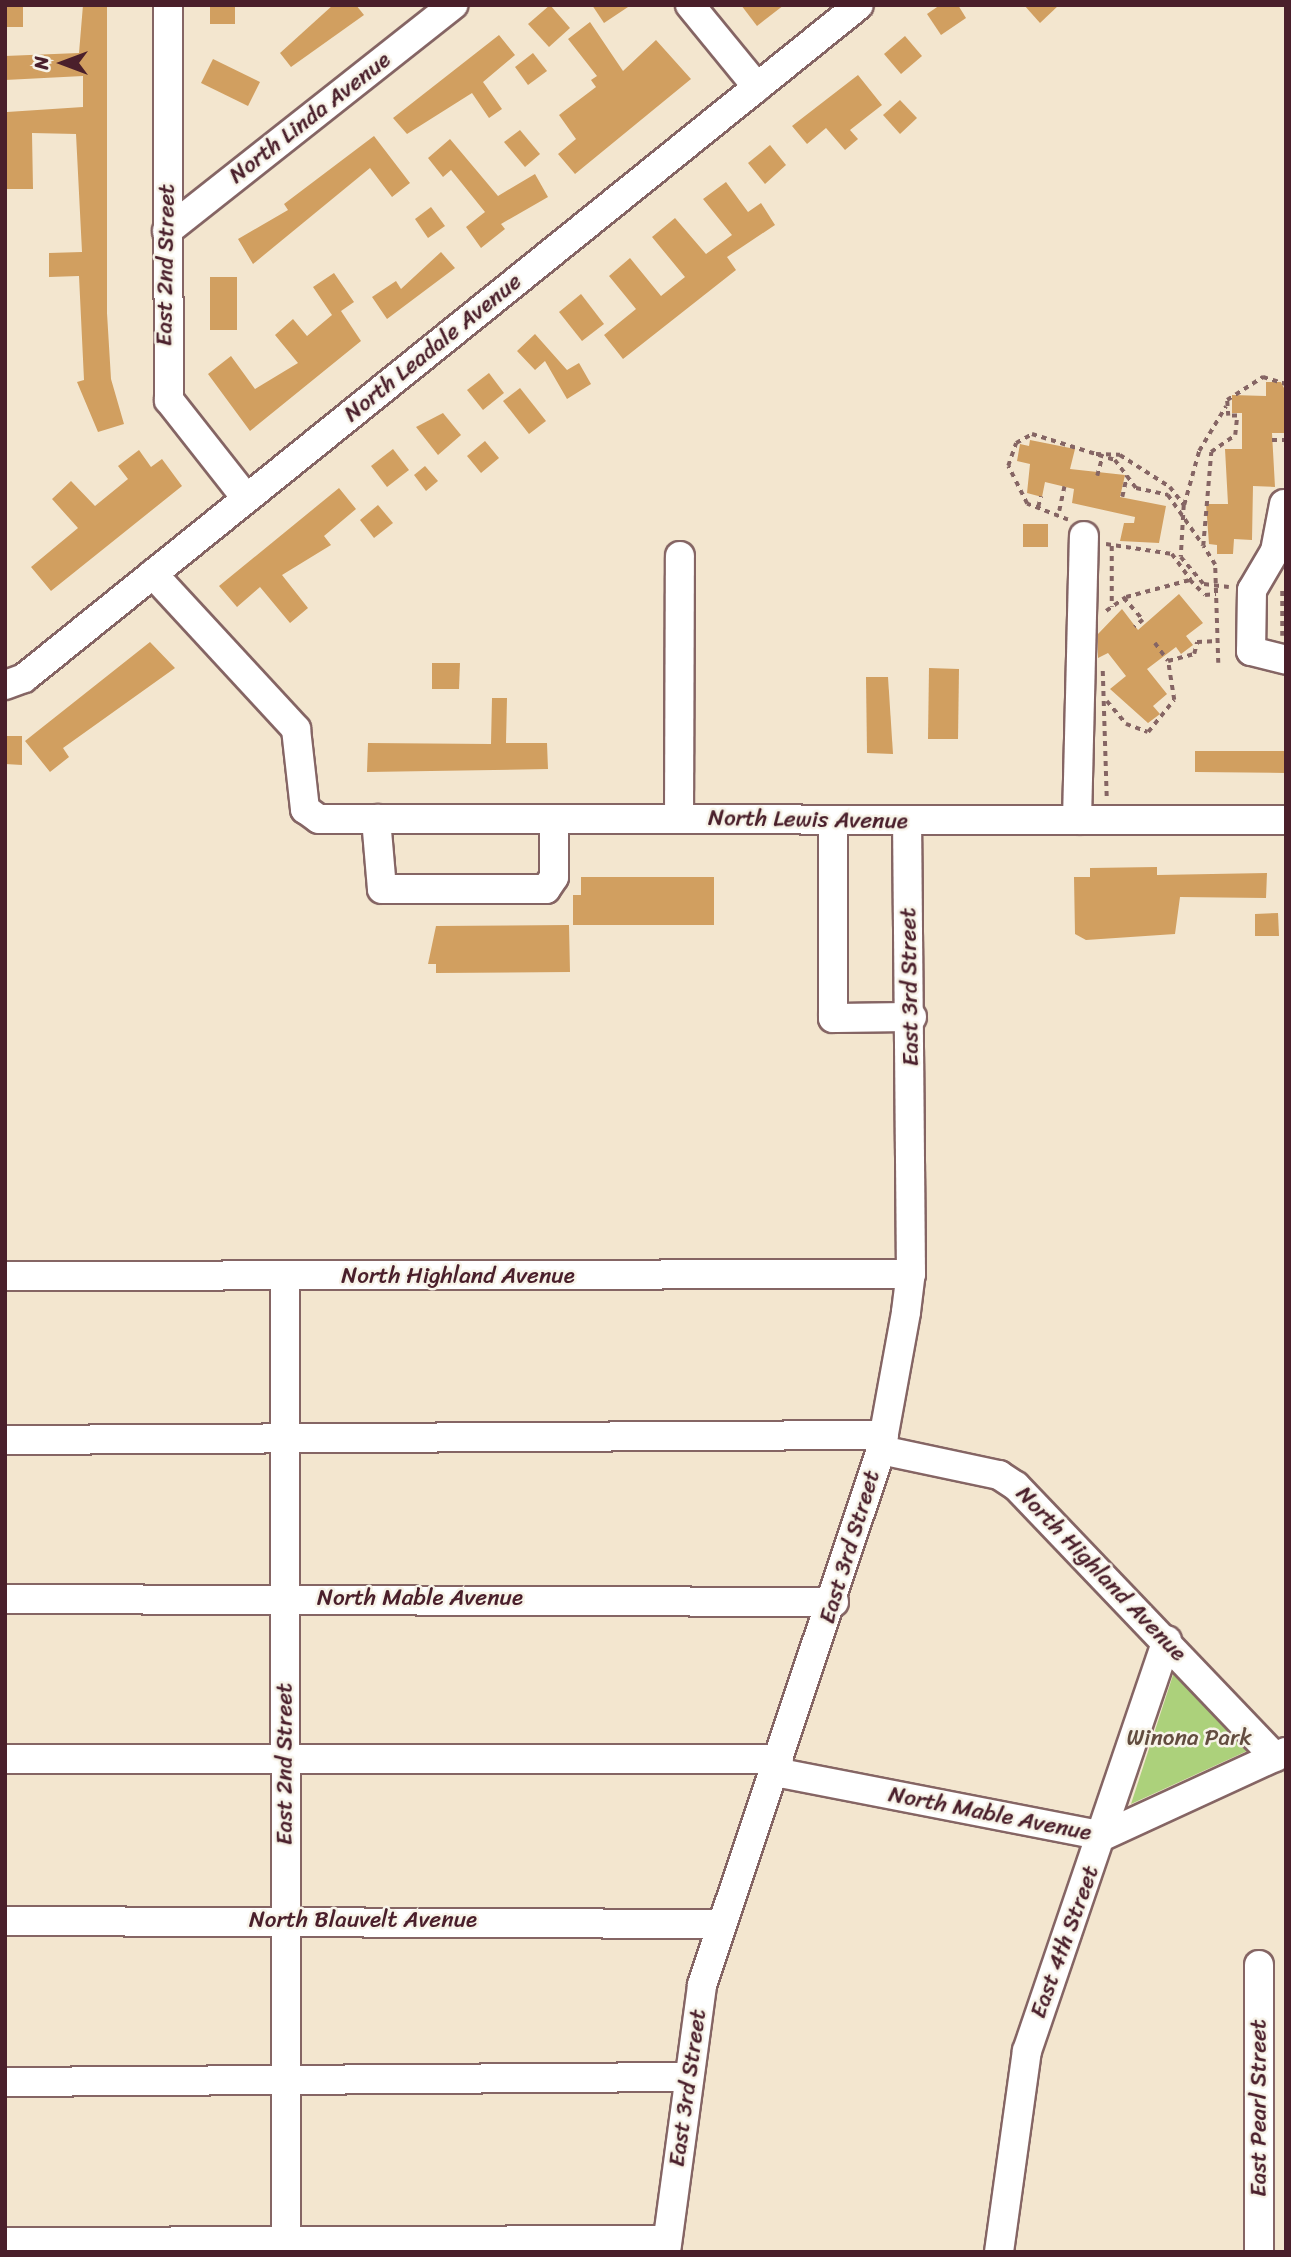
<!DOCTYPE html>
<style>
body{margin:0}
#map{position:relative;width:1291px;height:2257px;overflow:hidden;background:#f3e6cf;font-family:Sriracha,sans-serif}
div>[style]{position:absolute}
[style*='--x']{left:calc(var(--x)*1px);top:calc(var(--y)*1px);width:calc(var(--w)*1px);rotate:calc(var(--a)*1deg)}
.green>*{inset:0;background:#acd17b}
.building>*{inset:0;background:#d19f60}
.path>*{height:3.5px;margin-top:-1.75px;transform-origin:0;background:repeating-linear-gradient(90deg,#856564 0 5px,transparent 0 10px)}
.roads{filter:drop-shadow(2px 0 #856564) drop-shadow(-2px 0 #856564) drop-shadow(0 2px #856564) drop-shadow(0 -2px #856564)}
.minor>*{height:28px;margin:-14px;padding:0 14px;transform-origin:14px;border-radius:14px;background:#fff}
span{translate:-50% -50%;white-space:nowrap;text-align:center;line-height:1.15;-webkit-text-stroke:5px #f7f3e8;paint-order:stroke}
.street-label{font-size:23px;color:#4a1f2b}
.park-label{font-size:23px;color:#624c3f}
.frame{position:absolute;inset:0;border:7px solid #4a1f2b;pointer-events:none}
.north{position:absolute;left:28px;top:28px;width:70px;height:70px;-webkit-text-stroke:5px #f7f3e8;paint-order:stroke;rotate:270deg;font-size:19px;font-weight:700;line-height:28px;text-align:center;color:#4a1f2b}
.north::after{content:'';display:block;margin:auto;width:24px;height:32px;background:#4a1f2b;clip-path:polygon(50% 0,100% 100%,50% 72%,0 100%)}
</style>
<div id="map">
<div class="green">
<div style="clip-path:polygon(1174px 1672px,1247px 1751px,1131px 1804px)"></div>
</div>
<div class="building">
<div style="clip-path:polygon(5px 5px,23px 5px,23px 27px,5px 27px)"></div>
<div style="clip-path:polygon(83px 5px,107px 5px,107px 313px,111px 379px,124px 424px,98px 432px,77px 382px,84px 380px,79px 276px,49px 277px,49px 253px,82px 252px,76px 134px,32px 133px,33px 189px,5px 189px,7px 112px,83px 107px,83px 76px,5px 80px,5px 56px,79px 53px)"></div>
<div style="clip-path:polygon(210px 5px,235px 5px,235px 24px,210px 24px)"></div>
<div style="clip-path:polygon(333px 5px,356px 5px,364px 15px,291px 67px,280px 53px)"></div>
<div style="clip-path:polygon(550px 5px,570px 28px,549px 47px,528px 24px)"></div>
<div style="clip-path:polygon(592px 5px,631px 5px,604px 23px)"></div>
<div style="clip-path:polygon(741px 5px,784px 5px,757px 26px)"></div>
<div style="clip-path:polygon(940px 5px,958px 5px,966px 18px,941px 35px,927px 14px)"></div>
<div style="clip-path:polygon(1024px 5px,1059px 5px,1040px 23px)"></div>
<div style="clip-path:polygon(590px 22px,623px 71px,656px 40px,691px 79px,575px 174px,558px 154px,576px 139px,559px 115px,596px 87px,591px 80px,597px 76px,568px 39px)"></div>
<div style="clip-path:polygon(499px 35px,515px 55px,483px 82px,502px 109px,489px 118px,472px 93px,407px 134px,393px 118px)"></div>
<div style="clip-path:polygon(905px 36px,922px 56px,901px 74px,884px 54px)"></div>
<div style="clip-path:polygon(533px 53px,547px 71px,528px 85px,515px 67px)"></div>
<div style="clip-path:polygon(213px 59px,260px 82px,248px 106px,201px 83px)"></div>
<div style="clip-path:polygon(858px 75px,882px 105px,850px 130px,858px 139px,845px 150px,826px 128px,807px 144px,792px 126px)"></div>
<div style="clip-path:polygon(900px 100px,917px 118px,900px 134px,883px 115px)"></div>
<div style="clip-path:polygon(520px 130px,540px 154px,525px 167px,504px 142px)"></div>
<div style="clip-path:polygon(374px 136px,410px 183px,392px 197px,370px 168px,253px 264px,238px 239px,288px 210px,284px 204px)"></div>
<div style="clip-path:polygon(450px 139px,498px 196px,535px 174px,548px 197px,501px 224px,505px 229px,481px 248px,466px 227px,485px 212px,451px 170px,443px 177px,428px 158px)"></div>
<div style="clip-path:polygon(770px 145px,786px 165px,765px 184px,748px 163px)"></div>
<div style="clip-path:polygon(726px 182px,748px 212px,761px 203px,775px 225px,727px 257px,736px 270px,623px 359px,604px 335px,636px 309px,609px 276px,630px 258px,661px 296px,685px 277px,652px 237px,675px 218px,706px 254px,732px 235px,703px 199px)"></div>
<div style="clip-path:polygon(431px 207px,445px 226px,428px 238px,415px 219px)"></div>
<div style="clip-path:polygon(441px 252px,455px 268px,387px 319px,372px 297px,396px 281px,401px 289px)"></div>
<div style="clip-path:polygon(334px 273px,354px 302px,341px 311px,361px 341px,250px 431px,208px 374px,231px 356px,255px 389px,298px 363px,275px 335px,293px 319px,307px 336px,332px 315px,313px 287px)"></div>
<div style="clip-path:polygon(210px 277px,237px 277px,237px 330px,210px 330px)"></div>
<div style="clip-path:polygon(581px 294px,604px 324px,582px 341px,559px 312px)"></div>
<div style="clip-path:polygon(535px 334px,567px 370px,579px 363px,591px 384px,567px 399px,545px 361px,535px 370px,517px 351px)"></div>
<div style="clip-path:polygon(489px 373px,504px 393px,483px 410px,467px 390px)"></div>
<div style="clip-path:polygon(1266px 382px,1281px 382px,1286px 392px,1286px 433px,1272px 433px,1275px 487px,1253px 486px,1252px 540px,1234px 539px,1233px 554px,1217px 554px,1217px 545px,1209px 544px,1206px 504px,1228px 504px,1225px 449px,1242px 449px,1242px 413px,1232px 413px,1232px 395px,1266px 396px)"></div>
<div style="clip-path:polygon(520px 388px,546px 421px,529px 434px,503px 401px)"></div>
<div style="clip-path:polygon(443px 413px,461px 435px,438px 455px,416px 427px)"></div>
<div style="clip-path:polygon(1030px 440px,1075px 449px,1070px 469px,1125px 475px,1120px 497px,1166px 506px,1159px 543px,1120px 541px,1124px 523px,1134px 523px,1135px 517px,1072px 503px,1074px 489px,1045px 482px,1042px 497px,1027px 493px,1030px 464px,1017px 461px,1020px 444px,1029px 446px)"></div>
<div style="clip-path:polygon(485px 441px,499px 458px,481px 473px,467px 456px)"></div>
<div style="clip-path:polygon(393px 449px,409px 470px,387px 487px,371px 466px)"></div>
<div style="clip-path:polygon(139px 450px,151px 467px,162px 459px,182px 486px,51px 591px,31px 567px,78px 528px,52px 499px,71px 481px,95px 506px,128px 479px,118px 466px)"></div>
<div style="clip-path:polygon(425px 466px,438px 481px,426px 491px,414px 475px)"></div>
<div style="clip-path:polygon(339px 488px,356px 509px,324px 536px,331px 545px,282px 575px,308px 608px,290px 623px,260px 587px,237px 607px,219px 586px)"></div>
<div style="clip-path:polygon(378px 505px,393px 523px,374px 538px,360px 520px)"></div>
<div style="clip-path:polygon(1023px 524px,1048px 524px,1048px 547px,1023px 547px)"></div>
<div style="clip-path:polygon(1179px 594px,1203px 623px,1186px 636px,1193px 645px,1181px 654px,1176px 647px,1147px 669px,1167px 694px,1153px 706px,1160px 714px,1148px 723px,1110px 689px,1126px 676px,1108px 653px,1098px 658px,1098px 634px,1122px 609px,1138px 630px)"></div>
<div style="clip-path:polygon(150px 642px,175px 668px,63px 748px,69px 757px,50px 772px,25px 741px)"></div>
<div style="clip-path:polygon(432px 663px,460px 663px,459px 689px,432px 689px)"></div>
<div style="clip-path:polygon(929px 668px,959px 669px,958px 739px,928px 739px)"></div>
<div style="clip-path:polygon(866px 677px,888px 677px,893px 754px,867px 753px)"></div>
<div style="clip-path:polygon(492px 698px,507px 698px,506px 743px,547px 743px,548px 769px,367px 772px,368px 743px,491px 744px)"></div>
<div style="clip-path:polygon(5px 736px,22px 736px,22px 765px,5px 764px)"></div>
<div style="clip-path:polygon(1195px 751px,1286px 751px,1286px 773px,1195px 772px)"></div>
<div style="clip-path:polygon(1157px 867px,1157px 875px,1267px 873px,1266px 898px,1180px 897px,1175px 934px,1086px 940px,1075px 934px,1074px 877px,1090px 877px,1090px 868px)"></div>
<div style="clip-path:polygon(581px 877px,714px 877px,714px 925px,573px 925px,573px 895px,581px 895px)"></div>
<div style="clip-path:polygon(1278px 913px,1279px 936px,1255px 936px,1255px 914px)"></div>
<div style="clip-path:polygon(569px 925px,570px 972px,436px 973px,436px 964px,428px 964px,436px 926px)"></div>
</div>
<div class="path">
<div style="--x:1272;--y:440;--w:14;--a:0"></div>
<div style="--x:1096;--y:454;--w:24;--a:2"></div>
<div style="--x:1120;--y:455;--w:59;--a:32.6"></div>
<div style="--x:1170;--y:487;--w:23;--a:52"></div>
<div style="--x:1184;--y:505;--w:52;--a:93.3"></div>
<div style="--x:1181;--y:557;--w:35;--a:50"></div>
<div style="--x:1204;--y:584;--w:25;--a:7"></div>
<div style="--x:1097;--y:476;--w:20;--a:-75"></div>
<div style="--x:1122;--y:497;--w:22;--a:-77"></div>
<div style="--x:1184;--y:505;--w:56;--a:-74.5"></div>
<div style="--x:1199;--y:451;--w:52;--a:-59"></div>
<div style="--x:1038;--y:507;--w:11;--a:-75"></div>
<div style="--x:1059;--y:511;--w:25;--a:-78"></div>
<div style="--x:1068;--y:520;--w:44;--a:-158.7"></div>
<div style="--x:1027;--y:504;--w:42;--a:-116.6"></div>
<div style="--x:1008;--y:466;--w:24;--a:-71"></div>
<div style="--x:1016;--y:443;--w:18;--a:-29"></div>
<div style="--x:1032;--y:434;--w:87;--a:17.4"></div>
<div style="--x:1115;--y:460;--w:35;--a:53"></div>
<div style="--x:1136;--y:488;--w:33;--a:12"></div>
<div style="--x:1168;--y:495;--w:61;--a:55"></div>
<div style="--x:1106;--y:544;--w:67;--a:8.6"></div>
<div style="--x:1172;--y:554;--w:32;--a:54"></div>
<div style="--x:1112;--y:546;--w:61;--a:90"></div>
<div style="--x:1124;--y:598;--w:29;--a:49"></div>
<div style="--x:1143;--y:620;--w:11;--a:139"></div>
<div style="--x:1106;--y:611;--w:24;--a:-35"></div>
<div style="--x:1126;--y:597;--w:66;--a:-14.9"></div>
<div style="--x:1190;--y:580;--w:21;--a:45"></div>
<div style="--x:1205;--y:595;--w:11;--a:-5"></div>
<div style="--x:1282;--y:636;--w:48;--a:-90"></div>
<div style="--x:1155;--y:643;--w:22;--a:54"></div>
<div style="--x:1218;--y:663;--w:98;--a:-91.8"></div>
<div style="--x:1215;--y:565;--w:22;--a:-122"></div>
<div style="--x:1203;--y:546;--w:94;--a:-85.1"></div>
<div style="--x:1211;--y:452;--w:29;--a:-35"></div>
<div style="--x:1235;--y:435;--w:19;--a:-84"></div>
<div style="--x:1237;--y:416;--w:9;--a:180"></div>
<div style="--x:1228;--y:416;--w:16;--a:-94"></div>
<div style="--x:1227;--y:400;--w:43;--a:-32.6"></div>
<div style="--x:1263;--y:377;--w:24;--a:17"></div>
<div style="--x:1103;--y:671;--w:126;--a:88.2"></div>
<div style="--x:1107;--y:701;--w:30;--a:50"></div>
<div style="--x:1126;--y:724;--w:23;--a:20"></div>
<div style="--x:1148;--y:732;--w:41;--a:-50.9"></div>
<div style="--x:1174;--y:700;--w:39;--a:-99"></div>
<div style="--x:1168;--y:661;--w:27;--a:-15"></div>
<div style="--x:1194;--y:654;--w:12;--a:-76"></div>
<div style="--x:1197;--y:642;--w:21;--a:-3"></div>
</div>
<div class="roads">
<div class="minor">
<div style="--x:168;--y:5;--w:395;--a:89.9"></div>
<div style="--x:169;--y:400;--w:125;--a:51.8"></div>
<div style="--x:690;--y:5;--w:106;--a:50.7"></div>
<div style="--x:167;--y:231;--w:365;--a:-38.3"></div>
<div style="--x:1284;--y:504;--w:48;--a:100.8"></div>
<div style="--x:1275;--y:551;--w:45;--a:120.5"></div>
<div style="--x:1252;--y:590;--w:61;--a:90.9"></div>
<div style="--x:1251;--y:651;--w:36;--a:14"></div>
<div style="--x:153;--y:574;--w:211;--a:47.3"></div>
<div style="--x:296;--y:729;--w:81;--a:83.6"></div>
<div style="--x:305;--y:809;--w:17;--a:36"></div>
<div style="--x:319;--y:819;--w:967;--a:0.06"></div>
<div style="--x:5;--y:685;--w:20;--a:-20"></div>
<div style="--x:24;--y:678;--w:1072;--a:-38.87"></div>
<div style="--x:679;--y:818;--w:262;--a:-89.8"></div>
<div style="--x:376;--y:819;--w:70;--a:85.1"></div>
<div style="--x:382;--y:889;--w:164;--a:0"></div>
<div style="--x:546;--y:889;--w:14;--a:-56"></div>
<div style="--x:554;--y:877;--w:58;--a:-90"></div>
<div style="--x:1077;--y:820;--w:284;--a:-88.6"></div>
<div style="--x:833;--y:821;--w:197;--a:90"></div>
<div style="--x:833;--y:1018;--w:79;--a:-0.7"></div>
<div style="--x:5;--y:1276;--w:906;--a:-0.13"></div>
<div style="--x:285;--y:1277;--w:975;--a:89.94"></div>
<div style="--x:5;--y:1440;--w:879;--a:-0.33"></div>
<div style="--x:881;--y:1450;--w:121;--a:12"></div>
<div style="--x:999;--y:1475;--w:20;--a:33"></div>
<div style="--x:1016;--y:1486;--w:375;--a:46.3"></div>
<div style="--x:5;--y:1599;--w:829;--a:0.21"></div>
<div style="--x:5;--y:1759;--w:774;--a:0"></div>
<div style="--x:775;--y:1772;--w:334;--a:11"></div>
<div style="--x:1103;--y:1836;--w:201;--a:-24.7"></div>
<div style="--x:5;--y:1921;--w:715;--a:0.24"></div>
<div style="--x:5;--y:2082;--w:683;--a:-0.42"></div>
<div style="--x:5;--y:2242;--w:662;--a:-0.17"></div>
<div style="--x:666;--y:2252;--w:269;--a:-82.3"></div>
<div style="--x:702;--y:1985;--w:564;--a:-71.5"></div>
<div style="--x:881;--y:1450;--w:140;--a:-79.7"></div>
<div style="--x:906;--y:1312;--w:38;--a:-83"></div>
<div style="--x:911;--y:1274;--w:452;--a:-90.5"></div>
<div style="--x:999;--y:2252;--w:203;--a:-82.1"></div>
<div style="--x:1027;--y:2051;--w:434;--a:-71.2"></div>
<div style="--x:1259;--y:2252;--w:287;--a:-90"></div>
</div>
</div>
<div class="street-label">
<span style="left:310px;top:118px;rotate:-38deg">North Linda Avenue</span>
<span style="left:166px;top:265px;rotate:-89deg">East 2nd Street</span>
<span style="left:433px;top:348px;rotate:-39deg">North Leadale Avenue</span>
<span style="left:808px;top:820px;rotate:1deg">North Lewis Avenue</span>
<span style="left:910px;top:987px;rotate:-91deg">East 3rd Street</span>
<span style="left:458px;top:1276px">North Highland Avenue</span>
<span style="left:850px;top:1547px;rotate:-73deg">East 3rd Street</span>
<span style="left:1101px;top:1574px;rotate:46deg">North Highland Avenue</span>
<span style="left:420px;top:1598px">North Mable Avenue</span>
<span style="left:285px;top:1764px;rotate:-90deg">East 2nd Street</span>
<span style="left:990px;top:1814px;rotate:11deg">North Mable Avenue</span>
<span style="left:363px;top:1920px">North Blauvelt Avenue</span>
<span style="left:1065px;top:1942px;rotate:-70deg">East 4th Street</span>
<span style="left:688px;top:2088px;rotate:-82deg">East 3rd Street</span>
<span style="left:1259px;top:2108px;rotate:-90deg">East Pearl Street</span>
</div>
<div class="park-label">
<span style="left:1189px;top:1738px">Winona Park</span>
</div>
<div class="frame"></div>
<div class="north">N</div>
</div>
